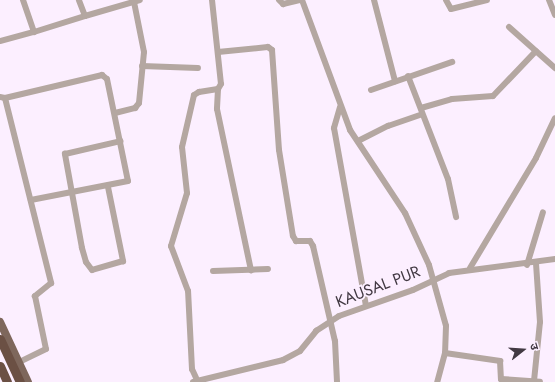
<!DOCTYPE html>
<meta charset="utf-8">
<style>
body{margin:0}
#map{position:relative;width:555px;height:382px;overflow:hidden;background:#fcefff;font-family:Jost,"Noto Sans Devanagari",sans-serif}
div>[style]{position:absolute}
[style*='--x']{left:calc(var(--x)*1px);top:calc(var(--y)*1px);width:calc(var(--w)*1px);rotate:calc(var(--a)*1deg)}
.minor>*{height:6px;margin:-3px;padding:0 3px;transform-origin:3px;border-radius:3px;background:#b4a7a1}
.major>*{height:8px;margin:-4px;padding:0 4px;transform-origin:4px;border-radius:4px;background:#7e675c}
.highway>*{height:9px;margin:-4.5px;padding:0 4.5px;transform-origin:4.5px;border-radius:4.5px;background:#6b5044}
span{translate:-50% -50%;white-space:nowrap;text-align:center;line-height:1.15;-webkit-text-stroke:3.5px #fcefff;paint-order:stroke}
.street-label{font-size:16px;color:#423943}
.north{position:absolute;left:503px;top:330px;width:40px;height:40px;-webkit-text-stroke:3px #fcefff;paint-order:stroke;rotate:73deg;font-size:11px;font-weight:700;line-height:16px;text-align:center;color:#423943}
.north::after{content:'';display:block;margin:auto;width:14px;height:18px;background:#423943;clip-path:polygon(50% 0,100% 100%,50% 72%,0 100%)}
</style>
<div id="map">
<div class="minor">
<div style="--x:23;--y:0;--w:34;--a:71"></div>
<div style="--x:34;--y:32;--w:53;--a:-17.4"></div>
<div style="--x:85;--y:16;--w:17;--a:-111"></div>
<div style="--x:212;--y:0;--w:84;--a:83.9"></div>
<div style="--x:221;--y:84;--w:6;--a:121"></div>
<div style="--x:218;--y:89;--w:20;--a:93"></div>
<div style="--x:217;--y:109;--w:165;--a:78.1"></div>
<div style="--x:279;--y:0;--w:6;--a:45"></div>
<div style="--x:283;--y:4;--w:17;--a:-13"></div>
<div style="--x:302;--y:0;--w:139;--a:69.7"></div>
<div style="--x:350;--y:130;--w:100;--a:56.5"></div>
<div style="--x:405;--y:213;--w:57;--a:65.2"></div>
<div style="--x:429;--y:265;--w:63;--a:74.4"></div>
<div style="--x:446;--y:326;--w:27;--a:92"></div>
<div style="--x:445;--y:353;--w:30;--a:105"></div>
<div style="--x:374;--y:0;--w:84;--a:75.5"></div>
<div style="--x:446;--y:0;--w:10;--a:61"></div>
<div style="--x:451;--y:9;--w:37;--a:-14"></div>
<div style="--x:549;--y:0;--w:16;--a:68"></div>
<div style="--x:85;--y:16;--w:57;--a:-16.2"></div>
<div style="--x:509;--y:27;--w:62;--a:41.7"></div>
<div style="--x:0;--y:41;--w:35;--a:-15"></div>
<div style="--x:218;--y:52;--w:50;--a:-5.7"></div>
<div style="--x:268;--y:47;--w:5;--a:37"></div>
<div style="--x:272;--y:50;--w:100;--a:86"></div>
<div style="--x:279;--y:150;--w:87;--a:80.8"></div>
<div style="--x:293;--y:236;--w:6;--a:59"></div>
<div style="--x:296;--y:241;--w:14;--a:0"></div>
<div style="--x:310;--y:241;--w:6;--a:59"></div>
<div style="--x:313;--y:246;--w:98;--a:77"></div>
<div style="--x:335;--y:341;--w:41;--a:87.2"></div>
<div style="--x:142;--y:66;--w:56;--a:2"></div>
<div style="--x:408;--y:76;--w:110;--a:68.8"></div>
<div style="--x:448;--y:179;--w:39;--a:78"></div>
<div style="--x:371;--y:90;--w:86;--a:-19.1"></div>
<div style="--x:0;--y:97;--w:5;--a:11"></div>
<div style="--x:5;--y:98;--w:191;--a:76"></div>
<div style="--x:51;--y:283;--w:21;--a:141"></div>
<div style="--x:35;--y:296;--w:54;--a:78.3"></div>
<div style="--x:46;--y:349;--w:30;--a:154"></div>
<div style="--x:5;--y:98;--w:100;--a:-13.3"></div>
<div style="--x:102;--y:75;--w:6;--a:39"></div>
<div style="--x:107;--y:79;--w:104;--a:78.4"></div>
<div style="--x:128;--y:181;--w:99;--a:168.9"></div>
<div style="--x:340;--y:107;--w:22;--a:106"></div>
<div style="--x:334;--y:128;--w:180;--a:79.8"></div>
<div style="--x:421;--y:108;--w:32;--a:-16"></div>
<div style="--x:452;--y:99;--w:41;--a:-4.2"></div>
<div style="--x:493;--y:96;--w:62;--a:-46.3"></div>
<div style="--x:115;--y:113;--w:21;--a:-14"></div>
<div style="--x:135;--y:108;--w:6;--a:-51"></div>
<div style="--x:139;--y:103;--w:51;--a:-84.4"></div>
<div style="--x:144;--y:52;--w:51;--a:-101.3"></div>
<div style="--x:358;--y:141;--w:34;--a:-27"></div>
<div style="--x:388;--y:126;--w:36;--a:-19"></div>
<div style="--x:108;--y:187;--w:76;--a:78.5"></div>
<div style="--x:123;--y:261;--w:32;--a:164"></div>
<div style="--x:92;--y:270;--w:10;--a:-127"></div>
<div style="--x:86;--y:262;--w:15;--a:-106"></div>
<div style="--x:82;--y:248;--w:96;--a:-100.3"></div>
<div style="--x:65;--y:154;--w:57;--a:-13.1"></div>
<div style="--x:527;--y:265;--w:55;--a:-73.2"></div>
<div style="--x:470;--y:268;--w:128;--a:-59"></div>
<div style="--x:536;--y:158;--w:44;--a:-64.6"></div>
<div style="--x:213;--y:271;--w:55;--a:-2.1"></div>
<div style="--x:445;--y:353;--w:56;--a:8.3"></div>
<div style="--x:500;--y:361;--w:18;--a:87"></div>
<div style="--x:501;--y:379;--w:39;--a:4"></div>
<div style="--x:534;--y:381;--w:59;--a:-84.2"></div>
<div style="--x:540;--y:322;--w:59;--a:-93.9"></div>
<div style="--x:193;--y:382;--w:93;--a:-13.7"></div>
<div style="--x:283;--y:360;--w:19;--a:-28"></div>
<div style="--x:300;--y:351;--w:26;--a:-51"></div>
<div style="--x:316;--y:331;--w:27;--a:-33"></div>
<div style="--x:339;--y:316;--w:78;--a:-19.4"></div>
<div style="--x:413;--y:290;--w:40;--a:-25"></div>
<div style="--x:449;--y:273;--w:107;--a:-7.5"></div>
<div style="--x:198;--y:382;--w:14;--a:-115"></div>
<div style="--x:192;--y:369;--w:78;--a:-92.9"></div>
<div style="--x:188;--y:291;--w:48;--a:-110.7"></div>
<div style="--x:171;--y:246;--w:55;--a:-73.2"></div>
<div style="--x:187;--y:193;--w:46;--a:-96.2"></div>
<div style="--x:182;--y:147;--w:53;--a:-77"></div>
<div style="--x:194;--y:95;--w:6;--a:-31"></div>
<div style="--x:199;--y:92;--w:19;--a:-9"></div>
</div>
<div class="major">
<div style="--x:0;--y:322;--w:66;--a:65"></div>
</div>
<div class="highway">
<div style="--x:0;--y:339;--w:47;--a:65.1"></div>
<div style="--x:0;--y:366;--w:17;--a:66"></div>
</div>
<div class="street-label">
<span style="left:378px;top:287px;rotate:-21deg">KAUSAL PUR</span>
</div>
<div class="north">उ</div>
</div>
